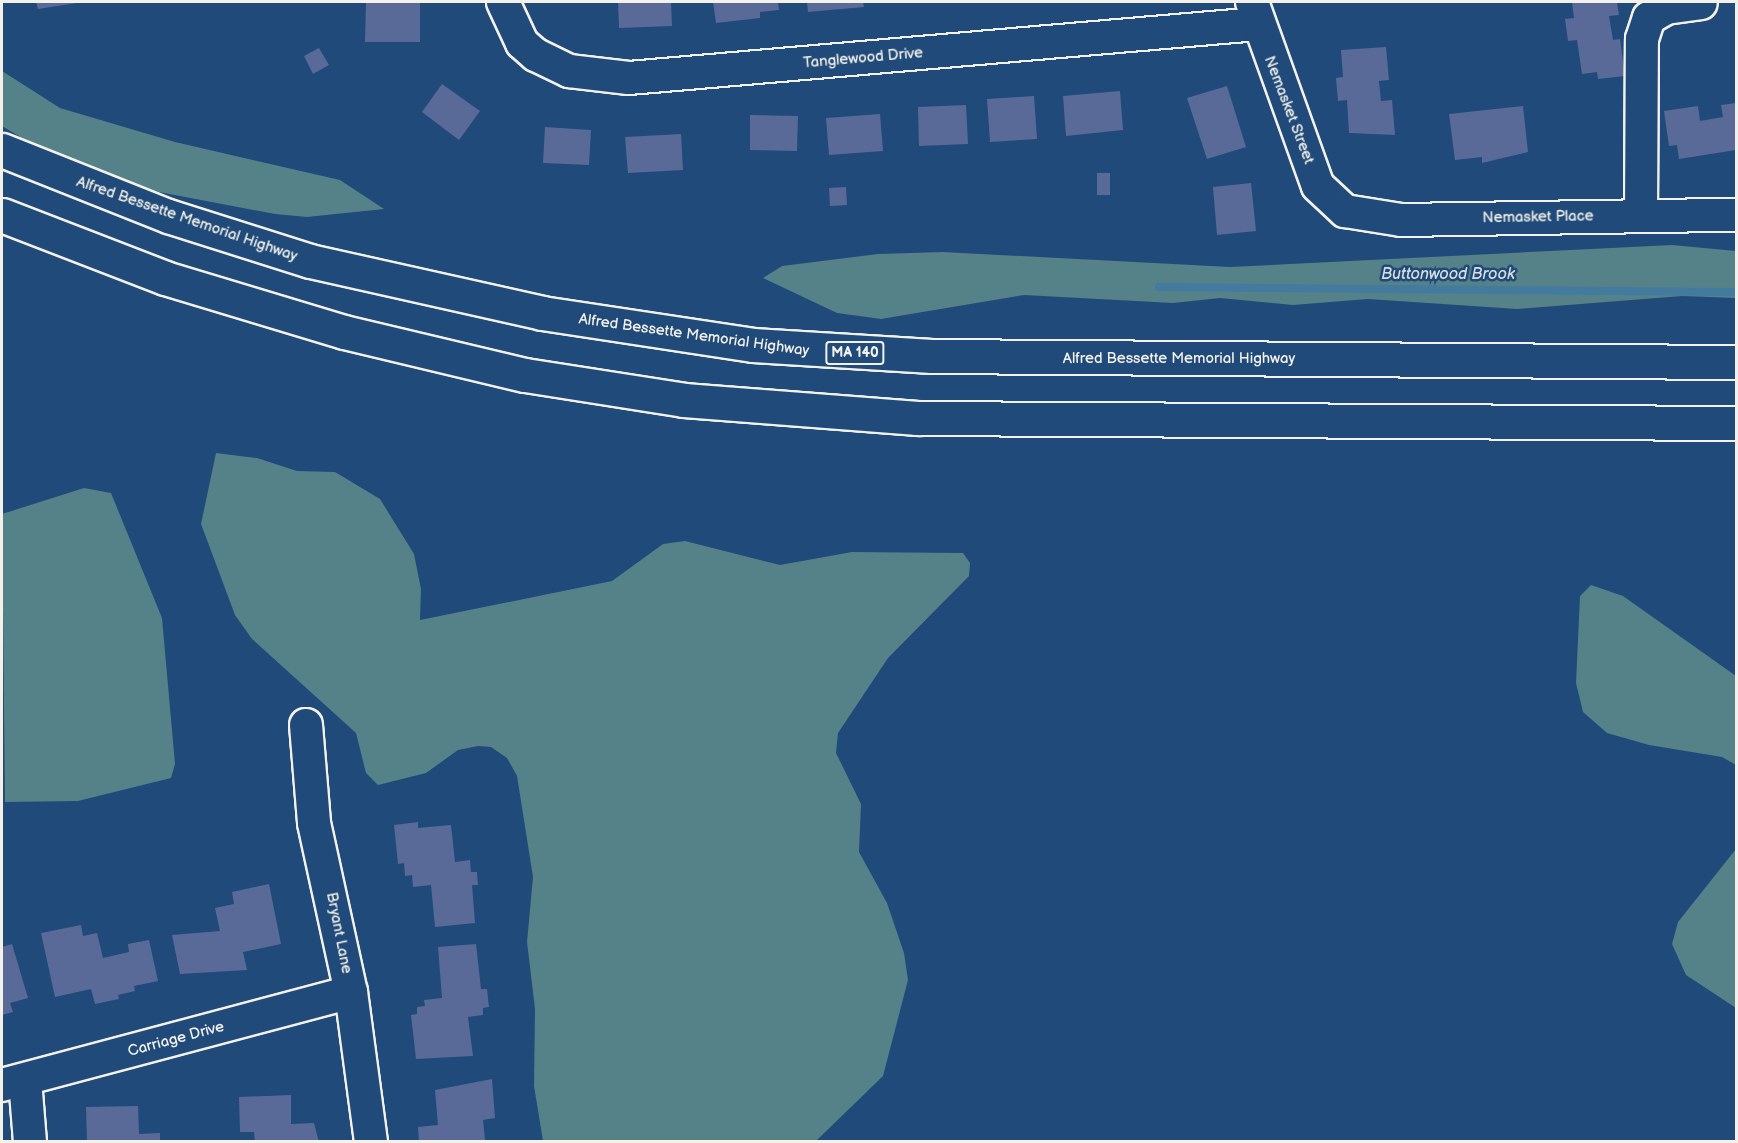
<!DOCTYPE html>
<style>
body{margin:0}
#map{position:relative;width:1738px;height:1143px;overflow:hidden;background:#1f4a7a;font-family:"Balsamiq Sans",sans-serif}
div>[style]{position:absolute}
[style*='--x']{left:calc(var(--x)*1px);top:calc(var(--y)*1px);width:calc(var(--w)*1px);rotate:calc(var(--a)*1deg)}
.green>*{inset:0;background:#558189}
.stream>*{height:8px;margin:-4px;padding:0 4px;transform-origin:4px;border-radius:4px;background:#437b9f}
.building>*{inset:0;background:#596a98}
.roads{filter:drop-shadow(2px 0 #f4f1e8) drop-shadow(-2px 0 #f4f1e8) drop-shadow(0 2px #f4f1e8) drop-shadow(0 -2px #f4f1e8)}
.minor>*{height:32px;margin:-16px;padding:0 16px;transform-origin:16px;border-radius:16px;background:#1f4a7a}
.highway>*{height:33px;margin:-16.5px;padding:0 16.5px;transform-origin:16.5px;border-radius:16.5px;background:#1f4a7a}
span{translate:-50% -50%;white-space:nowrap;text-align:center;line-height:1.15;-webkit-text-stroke:5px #1f4a7a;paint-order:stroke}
.shield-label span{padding:2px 4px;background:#1f4a7a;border:2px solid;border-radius:4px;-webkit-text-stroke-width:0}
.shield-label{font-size:14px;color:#f4f1e8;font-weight:700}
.street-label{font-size:15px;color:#f4f1e8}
.water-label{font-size:16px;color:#d9dfdd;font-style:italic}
.frame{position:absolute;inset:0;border:3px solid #f4f1e8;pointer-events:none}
</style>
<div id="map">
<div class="green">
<div style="clip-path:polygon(2px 71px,60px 108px,175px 142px,340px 180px,384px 209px,307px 217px,275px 214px,159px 192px,113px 177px,40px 149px,2px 126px)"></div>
<div style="clip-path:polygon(1672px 245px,1736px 251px,1736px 298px,1682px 296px,1517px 309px,1368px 299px,1293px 305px,1220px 298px,1173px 303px,1024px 295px,881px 319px,837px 313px,763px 278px,782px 266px,878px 254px,943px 252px,1230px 267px)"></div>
<div style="clip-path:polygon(216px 453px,257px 458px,297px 471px,335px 472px,380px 499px,414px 554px,421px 589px,420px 620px,612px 581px,663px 544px,685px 541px,780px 565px,852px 552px,963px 553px,970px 563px,969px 576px,888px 658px,838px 733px,836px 753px,861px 804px,859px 852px,887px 903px,904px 953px,908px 980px,883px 1076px,816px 1141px,543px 1141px,534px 1086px,535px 1009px,527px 942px,533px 877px,517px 776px,507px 758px,491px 747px,478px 746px,458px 750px,426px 773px,378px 785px,366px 773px,356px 733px,252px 639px,235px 615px,201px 524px)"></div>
<div style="clip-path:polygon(84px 488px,111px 493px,162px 618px,175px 764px,171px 778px,78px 801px,5px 802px,2px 514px)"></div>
<div style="clip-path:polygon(1591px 585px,1623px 596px,1736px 676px,1736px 765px,1722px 757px,1649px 745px,1607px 733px,1583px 712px,1576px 683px,1580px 596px)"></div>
<div style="clip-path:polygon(1736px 849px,1736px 1008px,1686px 975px,1672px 944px,1678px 922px)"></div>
</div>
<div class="stream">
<div style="--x:1159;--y:287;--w:577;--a:0.5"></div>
</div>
<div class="building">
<div style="clip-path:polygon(36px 2px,77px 2px,77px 3px,38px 9px)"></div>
<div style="clip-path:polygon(366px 2px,420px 2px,420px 42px,365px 42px)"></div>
<div style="clip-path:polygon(618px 2px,671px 2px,672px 26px,619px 28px)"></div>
<div style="clip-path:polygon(713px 2px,778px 2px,779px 10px,760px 12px,760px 18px,716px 23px)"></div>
<div style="clip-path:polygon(807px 2px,863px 2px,864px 7px,808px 12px)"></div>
<div style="clip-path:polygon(1572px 2px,1617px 2px,1619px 15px,1609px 16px,1613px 40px,1620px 39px,1625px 76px,1598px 79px,1597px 72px,1582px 74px,1577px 40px,1568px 41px,1565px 19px,1574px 18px)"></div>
<div style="clip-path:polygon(1386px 47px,1389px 80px,1379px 81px,1381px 101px,1392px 100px,1395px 135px,1349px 133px,1347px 100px,1338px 101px,1336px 78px,1343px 77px,1341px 50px)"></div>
<div style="clip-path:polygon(319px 48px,329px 65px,313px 74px,304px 56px)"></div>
<div style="clip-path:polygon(442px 84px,480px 111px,459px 140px,422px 112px)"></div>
<div style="clip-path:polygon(1227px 86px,1246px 147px,1207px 159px,1187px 98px)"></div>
<div style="clip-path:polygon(1120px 91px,1123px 130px,1066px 136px,1063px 96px)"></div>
<div style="clip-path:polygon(1034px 96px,1037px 139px,990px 142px,987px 99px)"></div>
<div style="clip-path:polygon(1736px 103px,1736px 150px,1679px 159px,1677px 145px,1669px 146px,1664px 111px,1698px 106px,1700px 121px,1723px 117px,1721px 105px)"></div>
<div style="clip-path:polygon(966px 105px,968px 144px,919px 146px,918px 107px)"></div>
<div style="clip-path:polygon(1523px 106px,1528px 152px,1482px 163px,1482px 157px,1455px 160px,1449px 114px)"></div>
<div style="clip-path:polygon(880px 114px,883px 151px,829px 155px,826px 118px)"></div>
<div style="clip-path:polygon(750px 115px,798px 116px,797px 151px,750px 150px)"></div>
<div style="clip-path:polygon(545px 127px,591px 130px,589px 165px,543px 163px)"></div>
<div style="clip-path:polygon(681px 134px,683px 170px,628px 173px,625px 137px)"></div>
<div style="clip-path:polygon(1097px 173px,1110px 173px,1110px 195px,1097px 195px)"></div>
<div style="clip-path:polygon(1251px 183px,1256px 231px,1217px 235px,1213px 187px)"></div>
<div style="clip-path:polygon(846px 187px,847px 205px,830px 206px,829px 188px)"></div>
<div style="clip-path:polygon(418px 822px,418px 828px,451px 825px,455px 862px,470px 860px,471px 872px,477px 872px,478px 885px,472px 885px,475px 923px,435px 927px,431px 885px,413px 887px,412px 875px,405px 876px,404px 863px,398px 864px,394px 825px)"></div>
<div style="clip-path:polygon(269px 884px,281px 944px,243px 952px,247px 970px,180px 974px,172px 935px,220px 931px,215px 908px,234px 904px,232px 892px)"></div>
<div style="clip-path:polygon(81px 925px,83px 936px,97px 933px,103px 958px,129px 952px,128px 944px,149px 940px,158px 981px,134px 986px,135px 991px,118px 995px,119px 999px,95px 1004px,91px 989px,55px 997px,41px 933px)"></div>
<div style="clip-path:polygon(12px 944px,28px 998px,10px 1003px,13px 1012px,2px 1015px,2px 947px)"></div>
<div style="clip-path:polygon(476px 944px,481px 989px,487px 989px,489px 1007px,483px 1008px,483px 1015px,468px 1017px,473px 1056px,416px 1059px,411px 1015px,417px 1014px,417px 1007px,425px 1006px,424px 1000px,442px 998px,438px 947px)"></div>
<div style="clip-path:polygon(492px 1079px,495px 1118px,483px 1120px,485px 1140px,419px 1142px,418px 1127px,438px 1125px,435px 1090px)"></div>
<div style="clip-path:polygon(291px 1095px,291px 1124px,314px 1123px,319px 1142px,255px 1142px,254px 1132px,240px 1132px,239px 1097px)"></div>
<div style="clip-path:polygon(138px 1106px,139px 1134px,160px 1133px,160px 1142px,87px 1142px,86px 1107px)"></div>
</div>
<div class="roads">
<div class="minor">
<div style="--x:503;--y:2;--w:45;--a:65.1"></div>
<div style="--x:522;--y:43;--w:18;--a:41"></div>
<div style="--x:536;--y:55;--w:37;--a:26"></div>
<div style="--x:569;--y:71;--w:60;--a:6.7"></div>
<div style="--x:629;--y:78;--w:631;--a:-4.91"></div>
<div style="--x:1252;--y:2;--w:195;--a:70.3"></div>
<div style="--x:1318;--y:186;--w:37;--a:43"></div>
<div style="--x:1345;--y:211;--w:57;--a:9.1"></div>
<div style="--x:1401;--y:220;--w:335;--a:-0.9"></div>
<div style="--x:1641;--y:216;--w:177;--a:-89.7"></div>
<div style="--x:1642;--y:39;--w:22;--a:-72"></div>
<div style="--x:1649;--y:18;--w:20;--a:-30"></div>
<div style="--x:1666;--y:8;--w:35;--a:-8"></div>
<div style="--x:306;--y:725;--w:98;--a:85.3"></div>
<div style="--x:314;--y:823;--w:173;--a:77.7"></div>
<div style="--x:351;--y:992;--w:151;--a:82.4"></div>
<div style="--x:25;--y:1080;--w:62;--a:85.4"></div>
<div style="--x:2;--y:1085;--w:361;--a:-14.9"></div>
</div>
<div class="highway">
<div style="--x:2;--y:150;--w:179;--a:21.7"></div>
<div style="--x:168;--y:216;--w:149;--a:17.6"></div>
<div style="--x:310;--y:261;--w:238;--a:12.6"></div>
<div style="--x:542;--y:313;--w:213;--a:8.6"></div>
<div style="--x:753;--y:345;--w:179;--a:3.5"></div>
<div style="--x:932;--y:356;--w:804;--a:0.43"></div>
<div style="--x:2;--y:215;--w:175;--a:21.1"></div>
<div style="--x:165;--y:278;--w:187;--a:16.8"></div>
<div style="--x:344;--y:332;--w:186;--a:13.4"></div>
<div style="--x:525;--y:375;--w:161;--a:8.9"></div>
<div style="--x:684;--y:400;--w:234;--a:4.4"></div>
<div style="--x:917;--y:418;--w:819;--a:0.35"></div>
</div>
</div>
<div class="shield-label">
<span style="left:855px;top:353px">MA 140</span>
</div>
<div class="street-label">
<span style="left:863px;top:58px;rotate:-5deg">Tanglewood Drive</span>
<span style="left:1289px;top:110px;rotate:69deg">Nemasket Street</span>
<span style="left:1538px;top:217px;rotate:-1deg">Nemasket Place</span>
<span style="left:187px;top:219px;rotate:19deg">Alfred Bessette Memorial Highway</span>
<span style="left:694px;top:335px;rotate:8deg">Alfred Bessette Memorial Highway</span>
<span style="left:1179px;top:359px">Alfred Bessette Memorial Highway</span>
<span style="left:339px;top:933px;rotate:79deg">Bryant Lane</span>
<span style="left:176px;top:1039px;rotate:-15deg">Carriage Drive</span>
</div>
<div class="water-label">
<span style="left:1448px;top:275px">Buttonwood Brook</span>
</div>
<div class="frame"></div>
</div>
